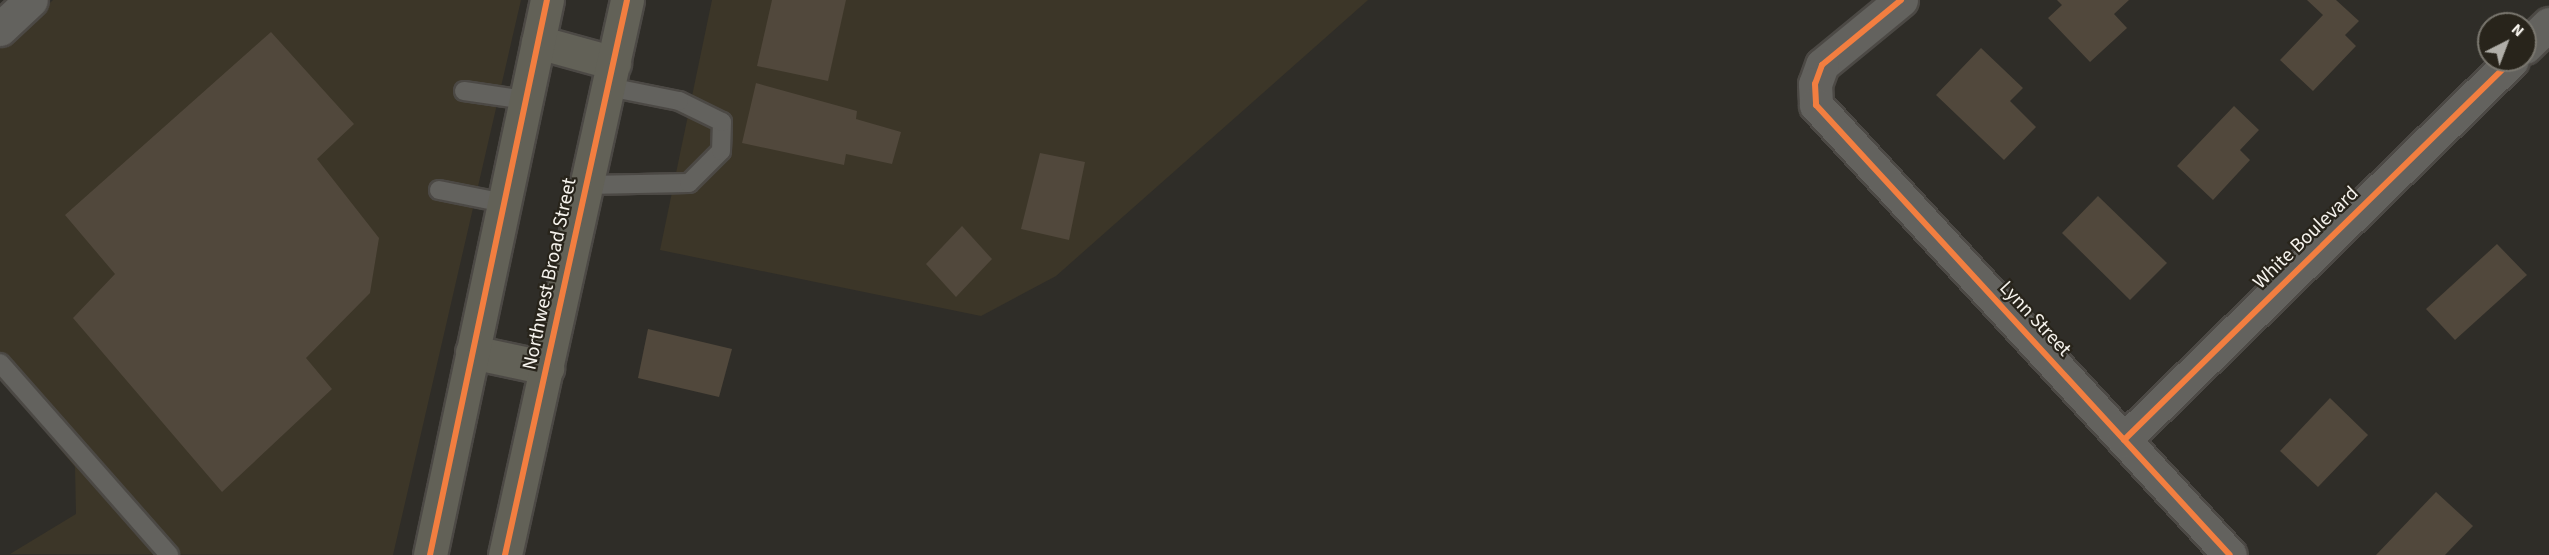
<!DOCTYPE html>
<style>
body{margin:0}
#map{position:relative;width:2549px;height:555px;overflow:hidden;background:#2f2d28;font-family:"Source Sans 3",sans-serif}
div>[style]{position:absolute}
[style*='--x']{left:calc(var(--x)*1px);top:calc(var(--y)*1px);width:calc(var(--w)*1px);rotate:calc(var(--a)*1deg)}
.built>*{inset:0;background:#3c3628}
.building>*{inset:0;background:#51483c}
.roads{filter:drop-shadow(2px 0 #4c4945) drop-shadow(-2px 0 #4c4945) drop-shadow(0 2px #4c4945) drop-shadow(0 -2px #4c4945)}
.service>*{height:18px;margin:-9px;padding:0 9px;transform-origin:9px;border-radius:9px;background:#63625e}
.minor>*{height:33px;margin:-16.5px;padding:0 16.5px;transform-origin:16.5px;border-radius:16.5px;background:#63625e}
.primary>*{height:33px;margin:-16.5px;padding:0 16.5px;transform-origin:16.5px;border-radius:16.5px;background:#626157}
.cycleway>*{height:6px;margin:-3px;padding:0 3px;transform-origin:3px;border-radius:3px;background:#f27e40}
span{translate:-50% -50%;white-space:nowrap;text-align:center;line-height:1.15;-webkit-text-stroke:4.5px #28241b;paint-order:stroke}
.street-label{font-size:20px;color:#f6f3ed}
.north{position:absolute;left:2477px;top:12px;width:60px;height:60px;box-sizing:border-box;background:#28241b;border:2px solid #7a776f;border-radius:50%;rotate:42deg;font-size:16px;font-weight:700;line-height:24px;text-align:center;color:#f6f3ed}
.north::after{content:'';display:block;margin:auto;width:21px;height:27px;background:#b0aea8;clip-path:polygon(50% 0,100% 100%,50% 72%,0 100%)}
</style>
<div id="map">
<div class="built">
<div style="clip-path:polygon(53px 0,521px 0,393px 555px,10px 554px,76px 514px,75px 467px,0 377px,0 49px)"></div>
<div style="clip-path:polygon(712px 0,1368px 0,1056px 276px,981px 316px,660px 250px)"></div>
</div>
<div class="building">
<div style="clip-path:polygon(772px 0,846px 0,828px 81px,757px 66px)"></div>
<div style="clip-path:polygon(2057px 0,2129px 0,2114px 14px,2127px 28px,2090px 62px,2048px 18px,2062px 5px)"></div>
<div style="clip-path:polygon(2307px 0,2336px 0,2359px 21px,2345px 35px,2356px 46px,2313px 91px,2280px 60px,2323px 15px)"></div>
<div style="clip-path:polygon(271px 32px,354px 124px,317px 159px,379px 238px,370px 293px,306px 358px,332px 389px,222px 492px,73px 318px,115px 274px,65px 215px)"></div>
<div style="clip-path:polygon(1981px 48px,2023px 88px,2010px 101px,2036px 127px,2004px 160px,1936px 95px)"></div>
<div style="clip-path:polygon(756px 83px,857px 111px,856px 119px,901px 132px,892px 164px,846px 154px,844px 165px,742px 143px)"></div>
<div style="clip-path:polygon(2234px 106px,2259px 130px,2240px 150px,2250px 160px,2213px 200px,2177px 166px)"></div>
<div style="clip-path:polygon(1040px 153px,1085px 162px,1069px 240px,1021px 229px)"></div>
<div style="clip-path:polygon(2098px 196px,2167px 263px,2130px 300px,2062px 233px)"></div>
<div style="clip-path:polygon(962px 226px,992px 259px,956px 297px,926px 264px)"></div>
<div style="clip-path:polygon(2497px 244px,2527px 275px,2455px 340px,2426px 309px)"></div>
<div style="clip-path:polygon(648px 329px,732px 349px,719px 397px,638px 378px)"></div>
<div style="clip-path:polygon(2330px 398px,2368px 435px,2318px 487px,2280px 451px)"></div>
<div style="clip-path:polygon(2436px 492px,2473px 526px,2445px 555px,2376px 555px)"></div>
</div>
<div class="roads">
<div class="service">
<div style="--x:464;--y:91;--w:63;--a:8.3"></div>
<div style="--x:587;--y:185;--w:102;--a:-1.1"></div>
<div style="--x:689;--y:183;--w:45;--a:-45"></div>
<div style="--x:721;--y:151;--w:29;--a:-88"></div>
<div style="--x:722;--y:122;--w:48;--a:-154"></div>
<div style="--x:679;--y:101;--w:71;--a:-168.7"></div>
<div style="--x:439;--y:190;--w:66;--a:11.3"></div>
<div style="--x:0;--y:363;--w:256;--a:48.6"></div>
</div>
<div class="minor">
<div style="--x:1901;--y:0;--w:102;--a:140.6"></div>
<div style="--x:1822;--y:65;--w:20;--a:110"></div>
<div style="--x:1815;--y:84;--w:21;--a:87"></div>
<div style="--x:1816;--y:105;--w:611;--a:47.39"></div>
<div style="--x:0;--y:29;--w:42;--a:-43.1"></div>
<div style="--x:2525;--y:47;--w:33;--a:-44"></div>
<div style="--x:2124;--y:440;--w:543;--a:-44.4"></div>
</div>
<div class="primary">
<div style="--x:538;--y:42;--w:79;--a:15.4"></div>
<div style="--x:472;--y:352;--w:77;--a:12"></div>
<div style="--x:430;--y:555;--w:567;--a:-78.1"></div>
<div style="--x:505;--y:555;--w:568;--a:-77.6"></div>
</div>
</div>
<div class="cycleway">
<div style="--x:1901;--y:0;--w:102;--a:140.6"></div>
<div style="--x:1822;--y:65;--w:20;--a:110"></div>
<div style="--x:1815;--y:84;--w:21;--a:87"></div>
<div style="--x:1816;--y:105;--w:611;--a:47.39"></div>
<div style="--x:2124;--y:440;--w:543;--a:-44.4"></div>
<div style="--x:430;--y:555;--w:567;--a:-78.1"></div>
<div style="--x:505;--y:555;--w:568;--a:-77.6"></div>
</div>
<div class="street-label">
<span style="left:2306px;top:238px;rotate:-44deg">White Boulevard</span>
<span style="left:550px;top:274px;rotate:-78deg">Northwest Broad Street</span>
<span style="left:2035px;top:319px;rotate:47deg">Lynn Street</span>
</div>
<div class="north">N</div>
</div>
